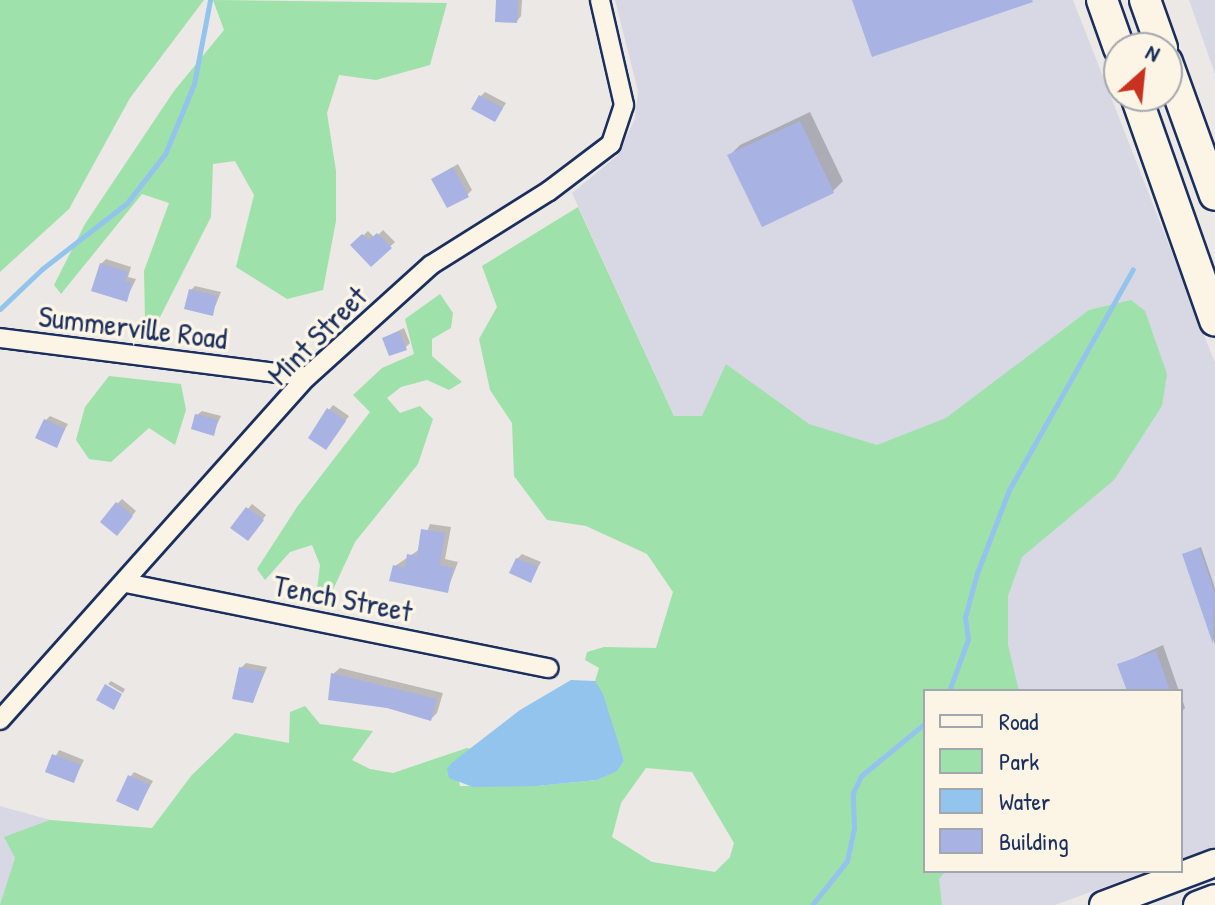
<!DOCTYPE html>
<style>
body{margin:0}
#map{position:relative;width:1215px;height:905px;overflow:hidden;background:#ebe8e5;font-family:"Patrick Hand",sans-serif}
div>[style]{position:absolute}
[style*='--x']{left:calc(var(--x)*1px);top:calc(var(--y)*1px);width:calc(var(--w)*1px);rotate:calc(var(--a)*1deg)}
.built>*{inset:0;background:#d7d8e4}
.green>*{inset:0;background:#9fe1ab}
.water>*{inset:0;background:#92c4ee}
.shadow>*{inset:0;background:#0003}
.stream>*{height:5px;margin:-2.5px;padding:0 2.5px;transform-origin:2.5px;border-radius:2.5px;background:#92c4ee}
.building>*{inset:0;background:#a8b3e3}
.roads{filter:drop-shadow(2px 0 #1b2f5e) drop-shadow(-2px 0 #1b2f5e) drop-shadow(0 2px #1b2f5e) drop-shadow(0 -2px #1b2f5e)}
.minor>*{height:18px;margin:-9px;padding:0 9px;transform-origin:9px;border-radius:9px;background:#fcf5e5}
.secondary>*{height:26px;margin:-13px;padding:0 13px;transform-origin:13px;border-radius:13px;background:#fcf5e5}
.trunk>*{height:30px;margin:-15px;padding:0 15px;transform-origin:15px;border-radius:15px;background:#fcf5e5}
span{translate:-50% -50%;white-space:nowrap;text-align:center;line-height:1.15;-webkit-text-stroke:7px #fcf5e5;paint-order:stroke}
.street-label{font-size:30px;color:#1b2f5e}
.legend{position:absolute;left:923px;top:689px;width:260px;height:184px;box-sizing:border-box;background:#fcf5e5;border:2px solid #a2a6af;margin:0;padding:10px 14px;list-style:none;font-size:24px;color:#1b2f5e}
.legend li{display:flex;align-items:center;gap:16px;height:40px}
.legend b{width:40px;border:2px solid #a2a6af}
.north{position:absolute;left:1103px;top:32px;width:80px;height:80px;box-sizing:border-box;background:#fcf5e5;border:2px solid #a2a6af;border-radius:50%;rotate:27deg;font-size:22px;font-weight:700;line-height:32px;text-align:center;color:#1b2f5e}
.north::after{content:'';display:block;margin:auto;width:28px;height:36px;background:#c8321e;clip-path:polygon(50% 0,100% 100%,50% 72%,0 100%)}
</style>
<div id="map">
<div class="built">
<div style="clip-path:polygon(615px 0,1073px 0,1215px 363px,1215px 847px,1181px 859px,1181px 691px,925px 691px,925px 871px,1148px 871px,1055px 905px,0 905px,0 806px,295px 888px,329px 808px,801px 887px,770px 625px,572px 193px,617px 156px,635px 119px,638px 91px)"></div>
<div style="clip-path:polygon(1189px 0,1215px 0,1215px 74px)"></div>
</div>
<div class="green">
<div style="clip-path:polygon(0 0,204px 0,130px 98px,69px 209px,0 272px)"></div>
<div style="clip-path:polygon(213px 0,447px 3px,430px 65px,376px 80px,339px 75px,327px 113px,336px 171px,336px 221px,323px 290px,287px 299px,236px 267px,254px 195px,235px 161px,213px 164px,211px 217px,159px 319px,145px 319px,144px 271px,169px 203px,142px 194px,61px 294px,54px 285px,85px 224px,174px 91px,224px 30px)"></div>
<div style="clip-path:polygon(evenodd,578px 207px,674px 416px,702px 416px,726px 364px,809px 424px,877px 445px,946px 418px,1089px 310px,1131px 300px,1145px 311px,1167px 374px,1162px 406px,1114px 480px,1022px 557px,1008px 596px,1008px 645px,1019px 691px,925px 691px,925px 871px,946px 871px,939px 879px,942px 905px,0 905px,15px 858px,4px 837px,50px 820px,152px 828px,191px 776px,235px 733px,289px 743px,290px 712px,305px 706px,320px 724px,373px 731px,352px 760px,370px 769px,393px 773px,467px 748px,472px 749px,454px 761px,460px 786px,537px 786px,597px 780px,617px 770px,624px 761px,595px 681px,599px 668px,585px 660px,587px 652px,604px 647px,656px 648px,673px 592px,647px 554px,586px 526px,547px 520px,514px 476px,512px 423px,490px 390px,479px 339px,497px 307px,482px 266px,578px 207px,646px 768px,692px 772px,734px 843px,730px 857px,715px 872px,652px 862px,612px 837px,621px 803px,646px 768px)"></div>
<div style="clip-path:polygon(440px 294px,453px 313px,451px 328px,432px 339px,432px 356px,462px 382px,449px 390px,427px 380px,401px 387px,387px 398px,400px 413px,420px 406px,433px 419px,418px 464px,355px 542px,331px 594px,317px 590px,320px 565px,312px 545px,290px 552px,265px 580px,257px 569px,297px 507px,370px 412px,353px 395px,382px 368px,414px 354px,405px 319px)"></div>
<div style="clip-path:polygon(109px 376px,181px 384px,186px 410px,175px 445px,149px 428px,111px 462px,89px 459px,76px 440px,85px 407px)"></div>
</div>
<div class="water">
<div style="clip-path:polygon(571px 680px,595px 681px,603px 694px,624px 761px,617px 771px,597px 780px,537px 786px,473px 787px,449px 778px,447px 768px,454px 761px,520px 710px)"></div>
</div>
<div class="shadow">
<div style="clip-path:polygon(498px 0,522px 0,521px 16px,517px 21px)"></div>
<div style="clip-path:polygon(485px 92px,506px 103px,495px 120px,481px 96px)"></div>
<div style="clip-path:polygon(810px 112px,843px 181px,833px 191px,730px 155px,740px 145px)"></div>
<div style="clip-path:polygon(458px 164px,472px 190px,467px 195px,433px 179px)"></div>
<div style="clip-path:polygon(383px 230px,395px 242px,371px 264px,353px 245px,368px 231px,375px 238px)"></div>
<div style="clip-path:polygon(106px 259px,131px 267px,128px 277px,136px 279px,126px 300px,101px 264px)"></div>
<div style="clip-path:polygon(195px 286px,221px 292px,212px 314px,191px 290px)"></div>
<div style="clip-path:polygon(404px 328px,410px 343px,405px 348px,384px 338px)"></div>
<div style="clip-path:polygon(333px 405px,349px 416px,330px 443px,329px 410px)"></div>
<div style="clip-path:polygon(202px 411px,221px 416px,213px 433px,197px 415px)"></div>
<div style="clip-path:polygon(50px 416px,68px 424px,56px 445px,45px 421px)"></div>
<div style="clip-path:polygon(122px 499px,136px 511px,121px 529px,117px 504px)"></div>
<div style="clip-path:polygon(252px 504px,266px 515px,252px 534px,233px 527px)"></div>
<div style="clip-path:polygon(430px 524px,451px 527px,445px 559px,458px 562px,447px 591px,395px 566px,420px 549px)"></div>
<div style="clip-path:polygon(1201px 547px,1215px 588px,1215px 644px,1184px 554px)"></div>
<div style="clip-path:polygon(522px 554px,541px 562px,531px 580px,517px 559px)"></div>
<div style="clip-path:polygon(1163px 645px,1179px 691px,1129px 691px,1119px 665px)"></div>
<div style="clip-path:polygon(246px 663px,267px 667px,253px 701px,241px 668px)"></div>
<div style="clip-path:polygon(340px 668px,443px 693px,437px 713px,431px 719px,333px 674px)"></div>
<div style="clip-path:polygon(111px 681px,125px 689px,123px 693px,108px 684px)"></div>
<div style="clip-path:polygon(1181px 696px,1185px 708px,1181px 712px)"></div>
<div style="clip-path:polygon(59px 750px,84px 760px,73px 781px,48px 771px)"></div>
<div style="clip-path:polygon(134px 772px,153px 781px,137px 809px,130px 777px)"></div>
</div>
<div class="stream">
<div style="--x:0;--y:309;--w:58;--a:-43.6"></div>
<div style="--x:42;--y:269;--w:108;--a:-37.8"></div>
<div style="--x:127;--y:203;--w:62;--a:-52.2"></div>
<div style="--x:165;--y:154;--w:76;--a:-67.5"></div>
<div style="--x:194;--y:84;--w:86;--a:-79.2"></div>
<div style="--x:949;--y:691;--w:55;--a:-69.9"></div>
<div style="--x:968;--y:639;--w:22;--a:-98"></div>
<div style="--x:965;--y:617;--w:46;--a:-74.7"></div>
<div style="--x:977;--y:573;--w:89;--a:-68.9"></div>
<div style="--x:1009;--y:490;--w:253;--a:-60.7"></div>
<div style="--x:812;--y:905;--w:56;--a:-51.5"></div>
<div style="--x:847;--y:861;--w:33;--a:-78"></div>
<div style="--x:854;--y:829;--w:36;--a:-92"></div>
<div style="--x:853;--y:793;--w:19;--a:-65"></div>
<div style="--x:861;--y:776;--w:83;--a:-39.6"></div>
</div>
<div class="building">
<div style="clip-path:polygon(496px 0,518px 0,517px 23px,495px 22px)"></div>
<div style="clip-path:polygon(852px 0,1032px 0,1033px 2px,872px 57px)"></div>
<div style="clip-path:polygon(479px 95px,503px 108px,495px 122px,471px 109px)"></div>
<div style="clip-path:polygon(800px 121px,834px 193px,762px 227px,727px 155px)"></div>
<div style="clip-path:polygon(453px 167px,469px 197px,447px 208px,431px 179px)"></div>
<div style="clip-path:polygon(377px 233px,392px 248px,371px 267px,350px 245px,362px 234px,369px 240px)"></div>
<div style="clip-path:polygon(100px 263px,128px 272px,125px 281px,132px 283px,127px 302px,91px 291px)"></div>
<div style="clip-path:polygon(189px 289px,217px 296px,213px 316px,184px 309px)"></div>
<div style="clip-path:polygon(399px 331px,407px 350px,389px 356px,382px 338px)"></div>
<div style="clip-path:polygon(327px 408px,346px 421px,326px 450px,308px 438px)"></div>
<div style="clip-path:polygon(195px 414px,218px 420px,214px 436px,191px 429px)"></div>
<div style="clip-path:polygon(44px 419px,65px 429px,57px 448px,35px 438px)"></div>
<div style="clip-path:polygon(116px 502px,133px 516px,117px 536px,100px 522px)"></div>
<div style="clip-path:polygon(246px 507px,264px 520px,248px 541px,230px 528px)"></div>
<div style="clip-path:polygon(421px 529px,445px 533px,440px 565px,453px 568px,448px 593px,389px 581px,393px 565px,405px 568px,407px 554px,417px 556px)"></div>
<div style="clip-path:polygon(1199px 548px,1215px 593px,1213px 644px,1182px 554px)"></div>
<div style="clip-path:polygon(516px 558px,538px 567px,531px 583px,509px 573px)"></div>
<div style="clip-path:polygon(1156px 651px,1170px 691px,1127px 691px,1117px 664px)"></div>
<div style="clip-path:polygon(239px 667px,264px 672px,253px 703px,232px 699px)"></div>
<div style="clip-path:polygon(331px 673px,437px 699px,431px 721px,387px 708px,328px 700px)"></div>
<div style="clip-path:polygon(105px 684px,122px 694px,114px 710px,96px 700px)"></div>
<div style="clip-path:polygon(52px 754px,81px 765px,74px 783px,45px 772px)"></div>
<div style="clip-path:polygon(128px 775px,150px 785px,138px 811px,116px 801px)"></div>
</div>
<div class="roads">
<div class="minor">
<div style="--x:0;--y:338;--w:309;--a:7.2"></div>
<div style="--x:126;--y:583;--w:431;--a:11.4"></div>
<div style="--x:0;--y:720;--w:460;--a:-48.2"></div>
<div style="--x:307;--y:377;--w:167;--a:-42.1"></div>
<div style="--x:431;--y:265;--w:139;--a:-32.1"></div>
<div style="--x:549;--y:191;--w:78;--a:-37.2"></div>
<div style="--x:611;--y:144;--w:41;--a:-71.6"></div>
<div style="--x:624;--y:105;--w:108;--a:-102.9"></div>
</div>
<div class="secondary">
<div style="--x:1103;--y:905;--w:120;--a:-20.6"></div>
<div style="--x:1197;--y:905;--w:19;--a:-21"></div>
</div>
<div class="trunk">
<div style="--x:1102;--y:0;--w:51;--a:70.5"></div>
<div style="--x:1145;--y:0;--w:51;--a:70.5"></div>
<div style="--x:1167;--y:62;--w:141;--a:70.2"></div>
<div style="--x:1136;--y:96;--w:238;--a:70.6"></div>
</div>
</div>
<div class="street-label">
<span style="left:133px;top:327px;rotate:7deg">Summerville Road</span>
<span style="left:317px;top:335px;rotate:-45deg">Mint Street</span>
<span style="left:343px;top:598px;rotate:11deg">Tench Street</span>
</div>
<ul class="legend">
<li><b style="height:10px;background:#fcf5e5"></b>Road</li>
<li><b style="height:22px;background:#9fe1ab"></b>Park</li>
<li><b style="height:22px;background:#92c4ee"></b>Water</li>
<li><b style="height:22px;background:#a8b3e3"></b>Building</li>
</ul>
<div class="north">N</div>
</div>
